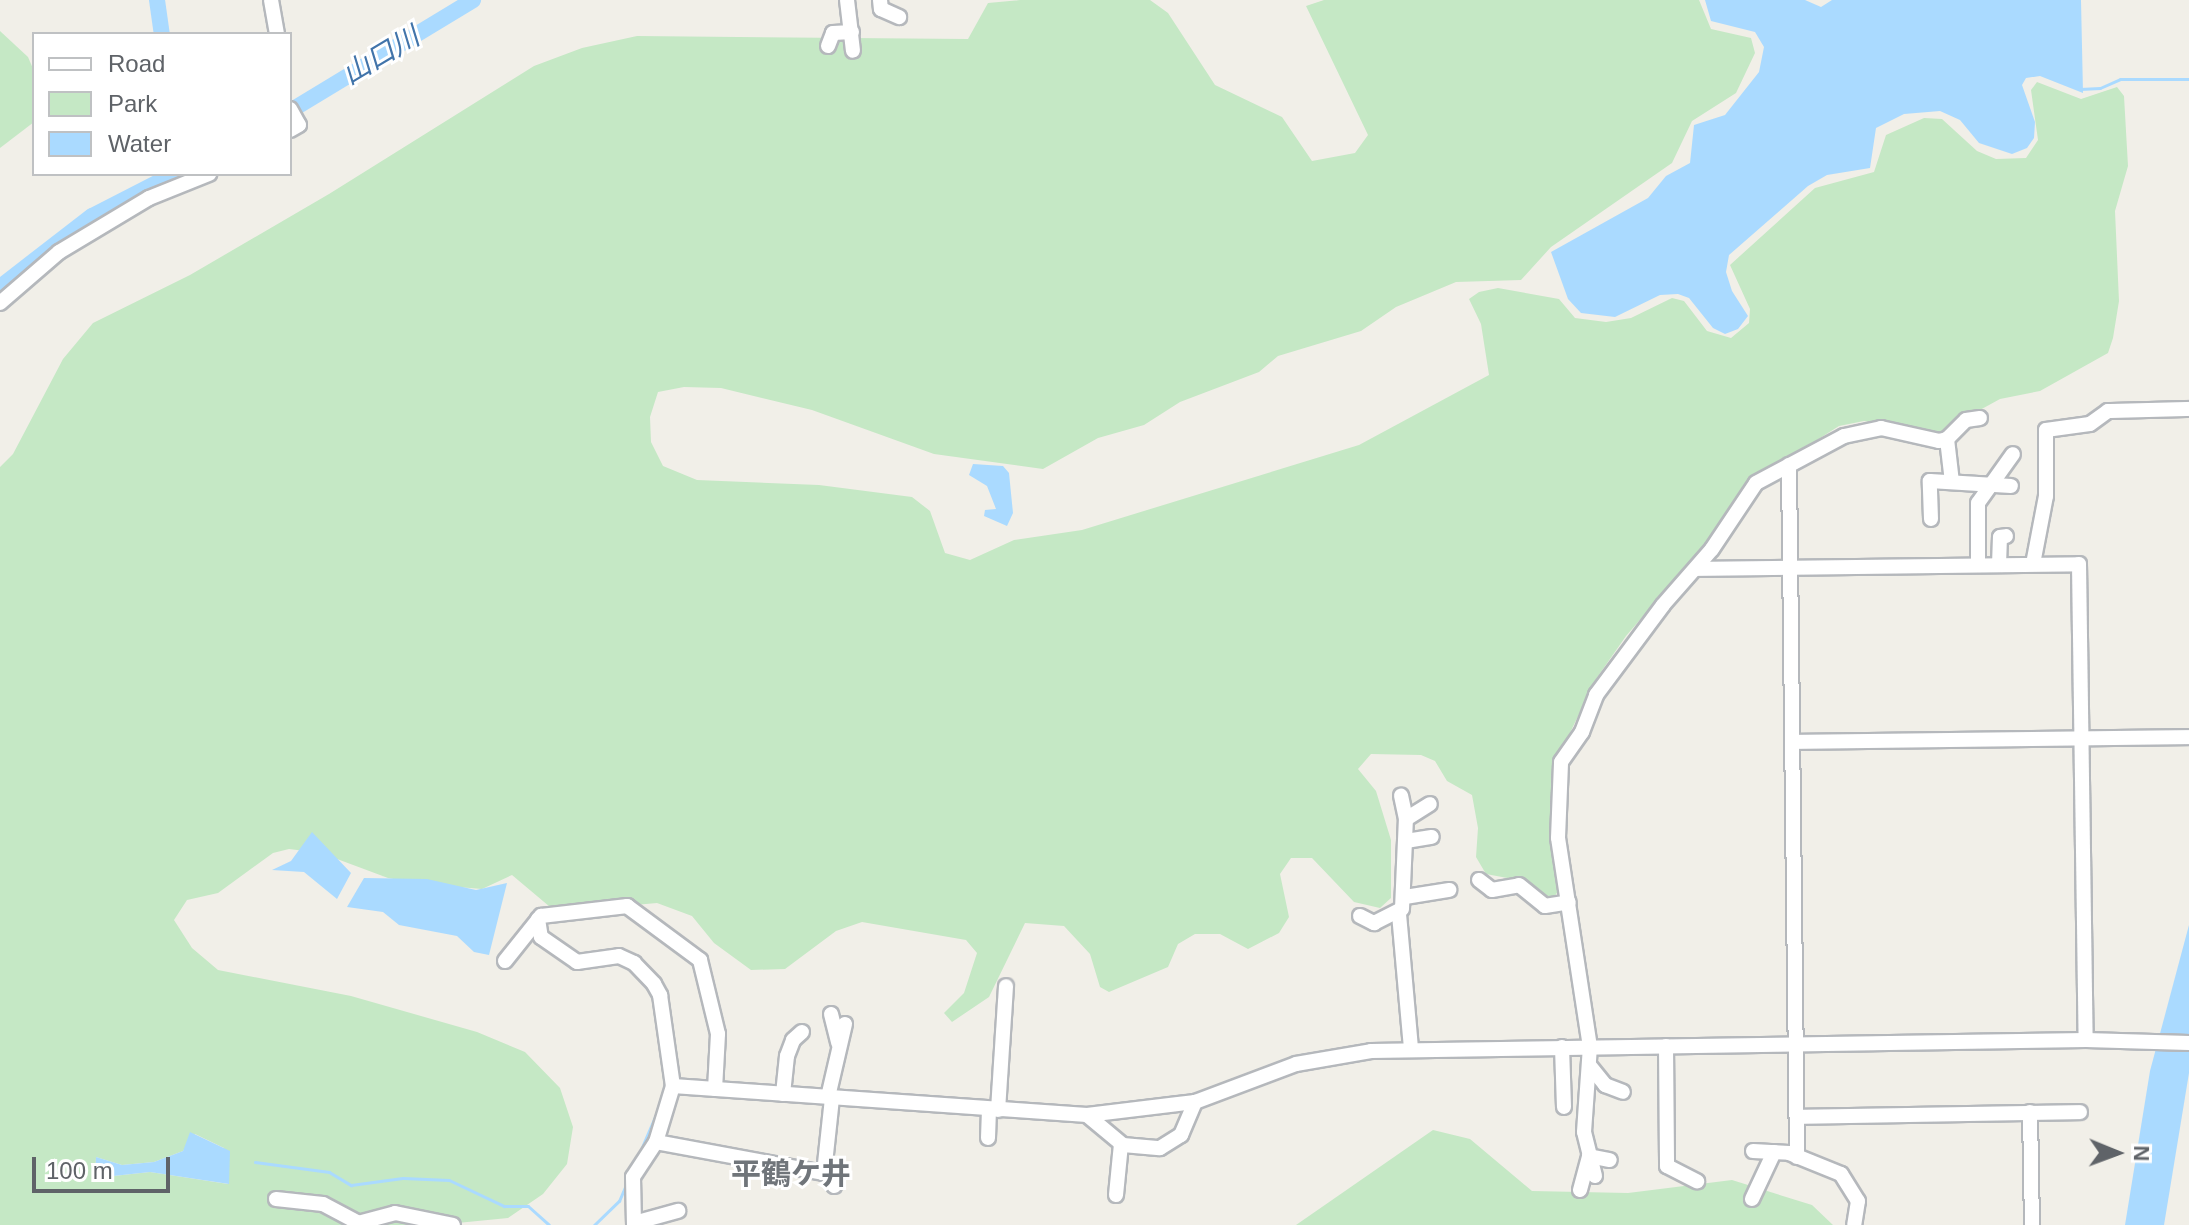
<!DOCTYPE html>
<meta charset="utf-8">
<style>
body{margin:0}
#map{position:relative;width:2189px;height:1225px;overflow:hidden;background:#f1efe8;font-family:Helvetica,"Noto Sans JP",sans-serif}
div>[style]{position:absolute}
[style*='--x']{left:calc(var(--x)*1px);top:calc(var(--y)*1px);width:calc(var(--w)*1px);rotate:calc(var(--a)*1deg)}
.green>*{inset:0;background:#c5e8c5}
.water>*{inset:0;background:#aadaff}
.stream>*{height:3px;margin:-1.5px;padding:0 1.5px;transform-origin:1.5px;border-radius:1.5px;background:#aadaff}
.river>*{height:16px;margin:-8px;padding:0 8px;transform-origin:8px;border-radius:8px;background:#aadaff}
.roads{filter:drop-shadow(2px 0 #b5b8bc) drop-shadow(-2px 0 #b5b8bc) drop-shadow(0 2px #b5b8bc) drop-shadow(0 -2px #b5b8bc)}
.minor>*{height:14px;margin:-7px;padding:0 7px;transform-origin:7px;border-radius:7px;background:#fff}
span{translate:-50% -50%;white-space:nowrap;text-align:center;line-height:1.15;-webkit-text-stroke:6px #fff;paint-order:stroke}
.water-label{font-size:28px;color:#4174aa;font-style:italic}
.quarter-label{font-size:30px;color:#70757a;font-weight:700}
.legend{position:absolute;left:32px;top:32px;width:260px;height:144px;box-sizing:border-box;background:#fff;border:2px solid #bfc1c3;margin:0;padding:10px 14px;list-style:none;font-size:24px;color:#5f6368}
.legend li{display:flex;align-items:center;gap:16px;height:40px}
.legend b{width:40px;border:2px solid #bfc1c3}
.north{position:absolute;left:2077px;top:1113px;width:80px;height:80px;-webkit-text-stroke:6px #fff;paint-order:stroke;rotate:91deg;font-size:22px;font-weight:700;line-height:32px;text-align:center;color:#5f6368}
.north::after{content:'';display:block;margin:auto;width:28px;height:36px;background:#5f6368;clip-path:polygon(50% 0,100% 100%,50% 72%,0 100%)}
.scale{position:absolute;left:32px;top:1157px;width:138px;height:36px;box-sizing:border-box;border:4px solid #5f6368;border-top:0;padding-left:10px;font-size:24px;line-height:28px;white-space:nowrap;color:#5f6368;-webkit-text-stroke:6px #fff;paint-order:stroke}
</style>
<div id="map">
<div class="green">
<div style="clip-path:polygon(evenodd,1020px 0,1150px 0,1168px 13px,1215px 85px,1282px 117px,1312px 161px,1355px 153px,1368px 135px,1306px 6px,1324px 0,1699px 0,1711px 29px,1751px 38px,1755px 53px,1736px 93px,1692px 121px,1672px 163px,1551px 247px,1521px 280px,1456px 282px,1396px 307px,1361px 331px,1278px 356px,1259px 372px,1180px 402px,1144px 425px,1098px 438px,1043px 469px,934px 454px,812px 410px,721px 388px,684px 387px,658px 392px,650px 417px,651px 442px,663px 466px,697px 480px,819px 485px,912px 497px,930px 511px,945px 553px,970px 560px,1014px 540px,1082px 530px,1359px 445px,1489px 375px,1481px 324px,1469px 299px,1479px 292px,1498px 288px,1559px 299px,1575px 318px,1606px 322px,1631px 318px,1672px 298px,1684px 301px,1707px 331px,1731px 338px,1749px 323px,1750px 309px,1730px 265px,1815px 188px,1874px 172px,1886px 135px,1924px 118px,1942px 119px,1977px 151px,1996px 159px,2026px 158px,2038px 140px,2031px 90px,2037px 82px,2081px 99px,2117px 87px,2124px 96px,2128px 166px,2115px 211px,2119px 301px,2113px 338px,2108px 353px,2040px 391px,2000px 399px,1936px 434px,1864px 421px,1839px 426px,1746px 485px,1719px 528px,1626px 636px,1596px 679px,1567px 739px,1552px 774px,1551px 849px,1561px 887px,1554px 897px,1545px 897px,1528px 882px,1486px 874px,1476px 857px,1478px 828px,1472px 795px,1447px 781px,1435px 761px,1421px 755px,1371px 754px,1358px 769px,1376px 791px,1391px 840px,1391px 898px,1380px 908px,1354px 902px,1312px 858px,1291px 858px,1280px 874px,1289px 917px,1279px 933px,1248px 949px,1220px 934px,1195px 934px,1178px 944px,1168px 967px,1109px 992px,1100px 987px,1090px 954px,1064px 926px,1025px 923px,989px 997px,952px 1022px,944px 1013px,964px 993px,977px 953px,966px 940px,862px 922px,836px 931px,785px 969px,751px 970px,714px 943px,692px 916px,657px 903px,556px 912px,512px 875px,482px 889px,422px 884px,388px 878px,321px 853px,289px 849px,273px 853px,218px 893px,187px 900px,174px 920px,192px 948px,218px 970px,351px 996px,477px 1032px,525px 1052px,560px 1088px,573px 1127px,567px 1164px,543px 1194px,508px 1218px,437px 1225px,0 1225px,0 467px,13px 454px,63px 359px,93px 323px,190px 275px,329px 194px,534px 66px,582px 48px,637px 36px,968px 39px,988px 3px,1020px 0,195px 1134px,224px 1148px,228px 1184px,150px 1172px,95px 1178px,96px 1157px,122px 1165px,154px 1162px,183px 1151px,195px 1134px)"></div>
<div style="clip-path:polygon(0 31px,28px 57px,34px 71px,34px 122px,0 148px)"></div>
<div style="clip-path:polygon(1433px 1130px,1470px 1139px,1532px 1191px,1628px 1193px,1732px 1180px,1812px 1205px,1833px 1225px,1296px 1225px)"></div>
</div>
<div class="water">
<div style="clip-path:polygon(1705px 0,1805px 0,1821px 7px,1832px 0,2081px 0,2083px 93px,2040px 76px,2026px 78px,2022px 85px,2035px 122px,2034px 138px,2027px 148px,2012px 154px,1979px 143px,1960px 120px,1940px 111px,1904px 114px,1876px 128px,1870px 168px,1827px 175px,1808px 186px,1729px 255px,1726px 272px,1732px 291px,1748px 316px,1738px 329px,1725px 334px,1713px 328px,1689px 298px,1678px 294px,1660px 295px,1615px 317px,1581px 313px,1568px 299px,1551px 252px,1648px 198px,1666px 176px,1690px 163px,1694px 125px,1725px 115px,1759px 72px,1764px 47px,1755px 32px,1711px 21px)"></div>
<div style="clip-path:polygon(973px 464px,1003px 466px,1009px 473px,1013px 513px,1007px 526px,984px 516px,985px 510px,996px 509px,987px 486px,969px 475px)"></div>
<div style="clip-path:polygon(312px 832px,351px 873px,337px 899px,304px 872px,272px 870px,291px 861px)"></div>
<div style="clip-path:polygon(364px 878px,427px 879px,476px 890px,507px 883px,489px 955px,474px 952px,457px 936px,399px 925px,383px 912px,347px 907px)"></div>
<div style="clip-path:polygon(2189px 925px,2189px 1073px,2164px 1225px,2125px 1225px,2150px 1071px)"></div>
<div style="clip-path:polygon(190px 1132px,230px 1151px,229px 1184px,150px 1172px,95px 1178px,96px 1157px,122px 1165px,154px 1162px,183px 1151px)"></div>
</div>
<div class="stream">
<div style="--x:2080;--y:89;--w:20;--a:-3"></div>
<div style="--x:2100;--y:88;--w:22;--a:-24"></div>
<div style="--x:2120;--y:79;--w:69;--a:0"></div>
<div style="--x:255;--y:1162;--w:75;--a:7.7"></div>
<div style="--x:329;--y:1172;--w:26;--a:31"></div>
<div style="--x:351;--y:1185;--w:52;--a:-7.7"></div>
<div style="--x:403;--y:1178;--w:46;--a:2.5"></div>
<div style="--x:449;--y:1180;--w:61;--a:25.3"></div>
<div style="--x:504;--y:1206;--w:24;--a:0"></div>
<div style="--x:528;--y:1206;--w:28;--a:42"></div>
<div style="--x:594;--y:1225;--w:35;--a:-44"></div>
<div style="--x:619;--y:1201;--w:104;--a:-66.9"></div>
</div>
<div class="river">
<div style="--x:157;--y:0;--w:34;--a:82"></div>
<div style="--x:290;--y:111;--w:214;--a:-31.2"></div>
<div style="--x:0;--y:287;--w:116;--a:-37.7"></div>
<div style="--x:92;--y:216;--w:92;--a:-27.1"></div>
</div>
<div class="roads">
<div class="minor">
<div style="--x:271;--y:0;--w:35;--a:80"></div>
<div style="--x:847;--y:0;--w:51;--a:83.3"></div>
<div style="--x:880;--y:0;--w:9;--a:84"></div>
<div style="--x:881;--y:9;--w:20;--a:24"></div>
<div style="--x:828;--y:46;--w:14;--a:-69"></div>
<div style="--x:833;--y:33;--w:19;--a:-3"></div>
<div style="--x:290;--y:109;--w:18;--a:61"></div>
<div style="--x:299;--y:125;--w:10;--a:151"></div>
<div style="--x:0;--y:303;--w:78;--a:-40.8"></div>
<div style="--x:59;--y:252;--w:105;--a:-31"></div>
<div style="--x:149;--y:198;--w:65;--a:-21.8"></div>
<div style="--x:1947;--y:439;--w:43;--a:83.4"></div>
<div style="--x:1789;--y:465;--w:692;--a:89.34"></div>
<div style="--x:1931;--y:519;--w:38;--a:-92"></div>
<div style="--x:1930;--y:481;--w:81;--a:3.5"></div>
<div style="--x:2033;--y:564;--w:69;--a:-79.2"></div>
<div style="--x:2046;--y:496;--w:66;--a:-90"></div>
<div style="--x:2046;--y:430;--w:44;--a:-7.8"></div>
<div style="--x:2090;--y:424;--w:22;--a:-36"></div>
<div style="--x:2108;--y:411;--w:81;--a:-1.4"></div>
<div style="--x:1978;--y:565;--w:62;--a:-90"></div>
<div style="--x:1978;--y:503;--w:60;--a:-54.5"></div>
<div style="--x:1999;--y:565;--w:28;--a:-88"></div>
<div style="--x:2000;--y:537;--w:6;--a:-9"></div>
<div style="--x:1696;--y:569;--w:383;--a:-0.7"></div>
<div style="--x:2079;--y:564;--w:476;--a:89.2"></div>
<div style="--x:1793;--y:742;--w:396;--a:-0.7"></div>
<div style="--x:1406;--y:819;--w:28;--a:-32"></div>
<div style="--x:1406;--y:841;--w:26;--a:-9"></div>
<div style="--x:1479;--y:880;--w:16;--a:38"></div>
<div style="--x:1492;--y:890;--w:27;--a:-10"></div>
<div style="--x:1519;--y:885;--w:33;--a:39"></div>
<div style="--x:1545;--y:906;--w:24;--a:-9"></div>
<div style="--x:1405;--y:897;--w:45;--a:-9"></div>
<div style="--x:1399;--y:914;--w:135;--a:84.9"></div>
<div style="--x:1360;--y:916;--w:16;--a:27"></div>
<div style="--x:1374;--y:923;--w:31;--a:-27"></div>
<div style="--x:1402;--y:909;--w:90;--a:-87.5"></div>
<div style="--x:1406;--y:819;--w:24;--a:-102"></div>
<div style="--x:538;--y:919;--w:18;--a:81"></div>
<div style="--x:541;--y:937;--w:44;--a:34.8"></div>
<div style="--x:577;--y:962;--w:42;--a:-8.1"></div>
<div style="--x:619;--y:956;--w:17;--a:25"></div>
<div style="--x:634;--y:963;--w:29;--a:46"></div>
<div style="--x:654;--y:984;--w:13;--a:61"></div>
<div style="--x:660;--y:995;--w:92;--a:81.9"></div>
<div style="--x:505;--y:961;--w:58;--a:-51.3"></div>
<div style="--x:541;--y:916;--w:87;--a:-6.6"></div>
<div style="--x:627;--y:906;--w:91;--a:36.5"></div>
<div style="--x:700;--y:960;--w:76;--a:76.3"></div>
<div style="--x:718;--y:1034;--w:55;--a:93.1"></div>
<div style="--x:831;--y:1014;--w:30;--a:76"></div>
<div style="--x:1666;--y:1046;--w:120;--a:89.5"></div>
<div style="--x:1667;--y:1166;--w:34;--a:27"></div>
<div style="--x:1562;--y:1047;--w:60;--a:88.1"></div>
<div style="--x:1589;--y:1065;--w:26;--a:51"></div>
<div style="--x:1605;--y:1085;--w:19;--a:21"></div>
<div style="--x:783;--y:1094;--w:38;--a:-84"></div>
<div style="--x:787;--y:1056;--w:17;--a:-69"></div>
<div style="--x:793;--y:1040;--w:12;--a:-42"></div>
<div style="--x:828;--y:1097;--w:75;--a:-76.9"></div>
<div style="--x:998;--y:1110;--w:124;--a:-86.3"></div>
<div style="--x:2030;--y:1112;--w:113;--a:89"></div>
<div style="--x:1087;--y:1115;--w:47;--a:39.8"></div>
<div style="--x:1123;--y:1145;--w:37;--a:5"></div>
<div style="--x:1160;--y:1148;--w:25;--a:-32"></div>
<div style="--x:1181;--y:1135;--w:36;--a:-67"></div>
<div style="--x:1797;--y:1117;--w:283;--a:-1"></div>
<div style="--x:988;--y:1138;--w:29;--a:-88"></div>
<div style="--x:656;--y:1142;--w:171;--a:10.5"></div>
<div style="--x:824;--y:1173;--w:75;--a:-83.9"></div>
<div style="--x:1753;--y:1151;--w:36;--a:3"></div>
<div style="--x:1789;--y:1153;--w:56;--a:22"></div>
<div style="--x:1841;--y:1174;--w:32;--a:58"></div>
<div style="--x:1858;--y:1201;--w:24;--a:99"></div>
<div style="--x:826;--y:1170;--w:18;--a:63"></div>
<div style="--x:1595;--y:1176;--w:45;--a:-104"></div>
<div style="--x:1584;--y:1132;--w:85;--a:-86"></div>
<div style="--x:1590;--y:1047;--w:211;--a:-98.7"></div>
<div style="--x:1558;--y:838;--w:76;--a:-87.7"></div>
<div style="--x:1561;--y:762;--w:37;--a:-55"></div>
<div style="--x:1582;--y:732;--w:40;--a:-69"></div>
<div style="--x:1596;--y:695;--w:112;--a:-53.3"></div>
<div style="--x:1663;--y:605;--w:74;--a:-48.8"></div>
<div style="--x:1712;--y:549;--w:79;--a:-56.3"></div>
<div style="--x:1756;--y:483;--w:100;--a:-28.1"></div>
<div style="--x:1844;--y:436;--w:38;--a:-12"></div>
<div style="--x:1881;--y:428;--w:59;--a:12.6"></div>
<div style="--x:1939;--y:441;--w:8;--a:-14"></div>
<div style="--x:1947;--y:439;--w:27;--a:-45"></div>
<div style="--x:1966;--y:420;--w:14;--a:-8"></div>
<div style="--x:1580;--y:1190;--w:35;--a:-75"></div>
<div style="--x:1589;--y:1156;--w:21;--a:11"></div>
<div style="--x:1116;--y:1195;--w:51;--a:-84.4"></div>
<div style="--x:276;--y:1199;--w:47;--a:6.1"></div>
<div style="--x:323;--y:1204;--w:40;--a:28"></div>
<div style="--x:358;--y:1223;--w:38;--a:-15"></div>
<div style="--x:395;--y:1213;--w:59;--a:11.7"></div>
<div style="--x:1752;--y:1199;--w:52;--a:-64.9"></div>
<div style="--x:634;--y:1223;--w:46;--a:-15.3"></div>
<div style="--x:634;--y:1225;--w:48;--a:-91.2"></div>
<div style="--x:633;--y:1177;--w:42;--a:-56.7"></div>
<div style="--x:656;--y:1142;--w:59;--a:-73.1"></div>
<div style="--x:673;--y:1086;--w:415;--a:4"></div>
<div style="--x:1087;--y:1115;--w:109;--a:-6.9"></div>
<div style="--x:1195;--y:1102;--w:108;--a:-20.6"></div>
<div style="--x:1296;--y:1064;--w:76;--a:-9.8"></div>
<div style="--x:1371;--y:1051;--w:715;--a:-0.88"></div>
<div style="--x:2086;--y:1040;--w:103;--a:1.7"></div>
</div>
</div>
<div class="water-label">
<span style="left:381px;top:56px;rotate:-31deg">山口川</span>
</div>
<div class="quarter-label">
<span style="left:791px;top:1174px">平鶴ケ井</span>
</div>
<ul class="legend">
<li><b style="height:10px;background:#fff"></b>Road</li>
<li><b style="height:22px;background:#c5e8c5"></b>Park</li>
<li><b style="height:22px;background:#aadaff"></b>Water</li>
</ul>
<div class="north">N</div>
<div class="scale">100 m</div>
</div>
